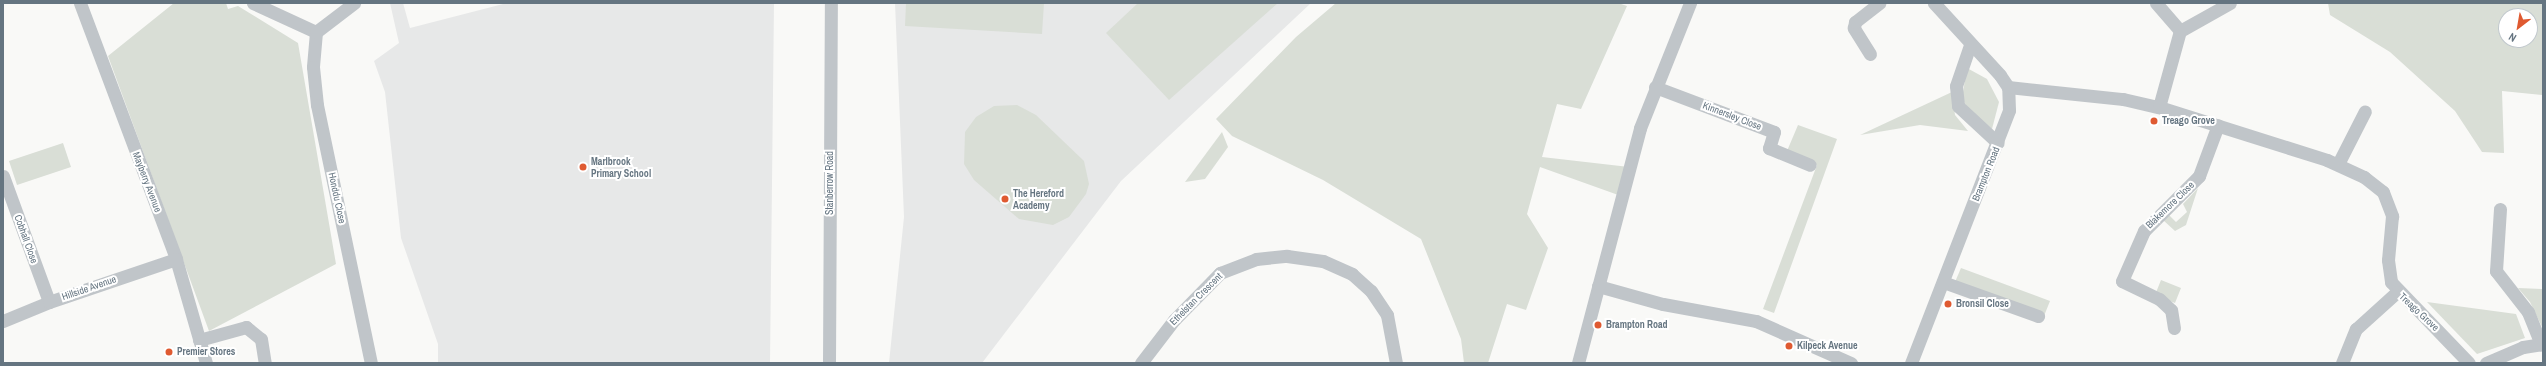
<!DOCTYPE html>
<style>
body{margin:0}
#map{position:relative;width:2546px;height:366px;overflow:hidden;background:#f9f9f7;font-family:"Archivo Narrow",sans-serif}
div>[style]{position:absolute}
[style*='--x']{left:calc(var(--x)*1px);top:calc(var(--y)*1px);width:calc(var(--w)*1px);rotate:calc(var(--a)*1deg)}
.built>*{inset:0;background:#e7e8e8}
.green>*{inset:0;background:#d9ded6}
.minor>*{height:13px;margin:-6.5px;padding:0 6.5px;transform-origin:6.5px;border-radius:6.5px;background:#c0c5c9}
.dots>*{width:11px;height:11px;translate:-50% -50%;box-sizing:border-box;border:2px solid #fff;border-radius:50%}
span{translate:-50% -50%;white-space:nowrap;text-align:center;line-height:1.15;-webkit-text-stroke:4px #fff;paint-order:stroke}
.street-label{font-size:10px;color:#657581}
.poi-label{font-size:10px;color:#657581;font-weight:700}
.left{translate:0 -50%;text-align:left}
.frame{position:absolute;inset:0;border:4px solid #657581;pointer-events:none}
.north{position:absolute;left:2498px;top:8px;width:40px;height:40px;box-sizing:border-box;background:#fff;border:1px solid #c1c8cd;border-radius:50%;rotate:211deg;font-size:11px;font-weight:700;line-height:16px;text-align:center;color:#657581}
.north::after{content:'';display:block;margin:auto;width:14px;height:18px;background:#df5a31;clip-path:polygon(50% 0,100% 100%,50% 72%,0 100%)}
</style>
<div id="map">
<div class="built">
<div style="clip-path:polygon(390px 3px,403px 3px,410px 28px,507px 3px,774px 3px,770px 363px,438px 363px,438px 344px,401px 238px,385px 92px,374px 61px,399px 43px)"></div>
<div style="clip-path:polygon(895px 3px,1311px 3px,1121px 181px,982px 363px,889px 363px,904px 217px)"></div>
</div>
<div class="green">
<div style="clip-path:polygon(174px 3px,226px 3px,228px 9px,238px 6px,298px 43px,336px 264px,209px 331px,108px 56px)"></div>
<div style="clip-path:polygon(906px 3px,1044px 3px,1042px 34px,905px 26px)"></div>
<div style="clip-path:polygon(1138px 3px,1278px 3px,1169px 100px,1106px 33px)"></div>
<div style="clip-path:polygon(1336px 3px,1618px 3px,1627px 6px,1581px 109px,1557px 104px,1542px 157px,1629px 167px,1621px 196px,1540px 167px,1527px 214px,1548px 248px,1526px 310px,1507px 304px,1488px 363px,1464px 363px,1461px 339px,1421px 239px,1323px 180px,1232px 136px,1216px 119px,1296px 37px)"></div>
<div style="clip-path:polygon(evenodd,2328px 3px,2543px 3px,2543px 95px,2502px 91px,2504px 153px,2482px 152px,2455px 111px,2390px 52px,2330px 15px,2328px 3px,2506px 16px,2530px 16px,2530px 40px,2506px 40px,2506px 16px)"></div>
<div style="clip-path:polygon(1967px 68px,1987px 79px,1999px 102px,1992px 129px,1968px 109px,1962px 98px)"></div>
<div style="clip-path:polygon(1952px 92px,1955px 115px,1968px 131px,1920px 125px,1860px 135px)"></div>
<div style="clip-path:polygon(1017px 105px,1036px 115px,1084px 161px,1089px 184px,1086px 194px,1069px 217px,1053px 225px,1019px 219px,974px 180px,964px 164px,965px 132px,976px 117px,994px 106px)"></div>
<div style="clip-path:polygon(1798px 125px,1837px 139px,1774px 313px,1763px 309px,1817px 165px,1787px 151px)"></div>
<div style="clip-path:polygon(1222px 132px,1228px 147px,1205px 179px,1185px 182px)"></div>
<div style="clip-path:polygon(63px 143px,71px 167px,17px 185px,9px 161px)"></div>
<div style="clip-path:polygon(2198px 188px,2186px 225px,2175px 231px,2163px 220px,2169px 215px,2176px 222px,2187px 212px,2183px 204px)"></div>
<div style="clip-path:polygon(1961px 268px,2050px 301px,2044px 316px,1955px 282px)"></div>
<div style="clip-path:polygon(2161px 280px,2181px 288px,2175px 303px,2155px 295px)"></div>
<div style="clip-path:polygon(2518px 288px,2543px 289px,2543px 329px,2530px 302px)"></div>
<div style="clip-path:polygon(2427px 302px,2516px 314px,2525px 338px,2477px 354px)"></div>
</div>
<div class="minor">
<div style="--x:80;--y:3;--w:273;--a:69.4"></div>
<div style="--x:176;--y:259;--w:108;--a:73.9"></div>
<div style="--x:253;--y:3;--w:69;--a:24.7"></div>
<div style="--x:2156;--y:3;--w:37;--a:49"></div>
<div style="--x:316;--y:32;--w:35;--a:95"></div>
<div style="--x:313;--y:67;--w:38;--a:84"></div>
<div style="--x:317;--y:105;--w:264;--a:78.2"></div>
<div style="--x:316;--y:32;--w:48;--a:-37.3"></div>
<div style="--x:1970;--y:45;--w:43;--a:108.9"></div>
<div style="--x:1956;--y:86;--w:20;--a:84"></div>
<div style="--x:1958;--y:106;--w:54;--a:42.8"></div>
<div style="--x:1870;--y:54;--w:31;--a:-122"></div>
<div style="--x:1854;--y:28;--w:6;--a:-81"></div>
<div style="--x:1855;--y:22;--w:31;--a:-38"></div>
<div style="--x:1655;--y:87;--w:127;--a:20.7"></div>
<div style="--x:1774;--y:132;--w:17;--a:107"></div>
<div style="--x:1769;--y:148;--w:44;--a:22.5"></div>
<div style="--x:2008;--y:87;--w:116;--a:6"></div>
<div style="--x:2123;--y:99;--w:37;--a:13"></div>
<div style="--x:2159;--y:107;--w:176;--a:17.5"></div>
<div style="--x:2327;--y:160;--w:41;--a:24.7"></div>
<div style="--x:2364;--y:177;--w:24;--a:38"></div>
<div style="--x:2383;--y:192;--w:26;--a:69"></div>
<div style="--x:2392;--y:216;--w:44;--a:95.2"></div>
<div style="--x:2388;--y:260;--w:22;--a:82"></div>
<div style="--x:2391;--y:282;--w:112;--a:46.1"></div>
<div style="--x:2159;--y:107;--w:79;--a:-74.6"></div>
<div style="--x:2180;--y:31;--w:57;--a:-29.2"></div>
<div style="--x:2338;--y:164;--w:59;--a:-63"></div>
<div style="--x:3;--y:176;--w:134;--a:69.9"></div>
<div style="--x:2500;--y:209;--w:62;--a:93.7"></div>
<div style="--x:2496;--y:271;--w:52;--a:52"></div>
<div style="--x:2528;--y:312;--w:35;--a:68"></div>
<div style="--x:1943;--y:282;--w:101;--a:19.7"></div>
<div style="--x:1598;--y:286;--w:67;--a:15.5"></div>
<div style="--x:1663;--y:304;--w:95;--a:10.4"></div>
<div style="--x:1756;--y:321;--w:104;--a:23.9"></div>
<div style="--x:3;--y:321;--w:50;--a:-22.4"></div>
<div style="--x:49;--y:302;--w:134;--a:-18.7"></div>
<div style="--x:2174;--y:328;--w:18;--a:-99"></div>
<div style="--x:2171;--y:310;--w:16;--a:-137"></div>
<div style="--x:2159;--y:299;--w:41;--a:-154.1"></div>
<div style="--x:2122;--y:281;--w:55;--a:-66.3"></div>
<div style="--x:2144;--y:231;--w:78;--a:-45"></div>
<div style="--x:2199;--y:176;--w:54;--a:-69.6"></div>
<div style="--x:199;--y:340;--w:49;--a:-15.5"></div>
<div style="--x:246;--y:327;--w:19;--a:39"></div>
<div style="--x:261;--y:339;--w:24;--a:81"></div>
<div style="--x:829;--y:363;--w:360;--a:-89.7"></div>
<div style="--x:1141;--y:363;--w:54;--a:-52.5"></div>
<div style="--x:1174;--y:320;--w:66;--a:-45.6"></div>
<div style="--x:1220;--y:273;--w:39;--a:-21"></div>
<div style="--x:1256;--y:259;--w:31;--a:-6"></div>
<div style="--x:1287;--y:256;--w:36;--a:8"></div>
<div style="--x:1323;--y:261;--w:32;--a:24"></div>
<div style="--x:1352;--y:274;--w:25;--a:42"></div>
<div style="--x:1371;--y:291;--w:29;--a:56"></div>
<div style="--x:1387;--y:315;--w:49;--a:79.4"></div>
<div style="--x:1578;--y:363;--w:243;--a:-75.2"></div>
<div style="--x:1640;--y:128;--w:135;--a:-68.2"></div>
<div style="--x:1911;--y:363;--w:271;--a:-68.8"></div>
<div style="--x:2009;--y:110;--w:23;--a:-92"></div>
<div style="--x:2008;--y:87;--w:14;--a:-124"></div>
<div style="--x:2000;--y:75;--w:98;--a:-132.5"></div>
<div style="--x:2342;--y:363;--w:37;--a:-68"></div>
<div style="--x:2356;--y:329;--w:55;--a:-42.1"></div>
<div style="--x:2486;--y:363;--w:40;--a:-23.4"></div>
<div style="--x:2523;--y:347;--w:20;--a:-9"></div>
</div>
<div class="dots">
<div style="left:2154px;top:121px;background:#df5a31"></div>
<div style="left:583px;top:167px;background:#df5a31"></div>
<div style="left:1005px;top:199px;background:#df5a31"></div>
<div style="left:1948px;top:304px;background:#df5a31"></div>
<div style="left:1598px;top:325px;background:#df5a31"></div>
<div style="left:1789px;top:346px;background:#df5a31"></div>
<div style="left:169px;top:352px;background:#df5a31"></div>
</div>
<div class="street-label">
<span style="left:1732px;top:116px;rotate:21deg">Kinnersley Close</span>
<span style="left:1986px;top:174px;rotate:-68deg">Brampton Road</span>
<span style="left:147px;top:182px;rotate:69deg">Mayberry Avenue</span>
<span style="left:830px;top:183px;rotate:-90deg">Stanberrow Road</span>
<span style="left:337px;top:198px;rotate:78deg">Honddu Close</span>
<span style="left:2170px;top:205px;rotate:-44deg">Blakemore Close</span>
<span style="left:26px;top:239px;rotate:70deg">Cobhall Close</span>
<span style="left:89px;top:288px;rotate:-19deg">Hillside Avenue</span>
<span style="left:1196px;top:299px;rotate:-45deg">Ethelstan Crescent</span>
<span style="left:2419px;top:312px;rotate:43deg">Treago Grove</span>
</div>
<div class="poi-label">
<span class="left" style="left:2162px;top:121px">Treago Grove</span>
<span class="left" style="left:591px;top:167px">Marlbrook<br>Primary School</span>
<span class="left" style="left:1013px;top:199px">The Hereford<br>Academy</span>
<span class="left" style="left:1956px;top:304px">Bronsil Close</span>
<span class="left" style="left:1606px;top:325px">Brampton Road</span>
<span class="left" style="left:1797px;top:346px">Kilpeck Avenue</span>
<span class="left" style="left:177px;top:352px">Premier Stores</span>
</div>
<div class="frame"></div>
<div class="north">N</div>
</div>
